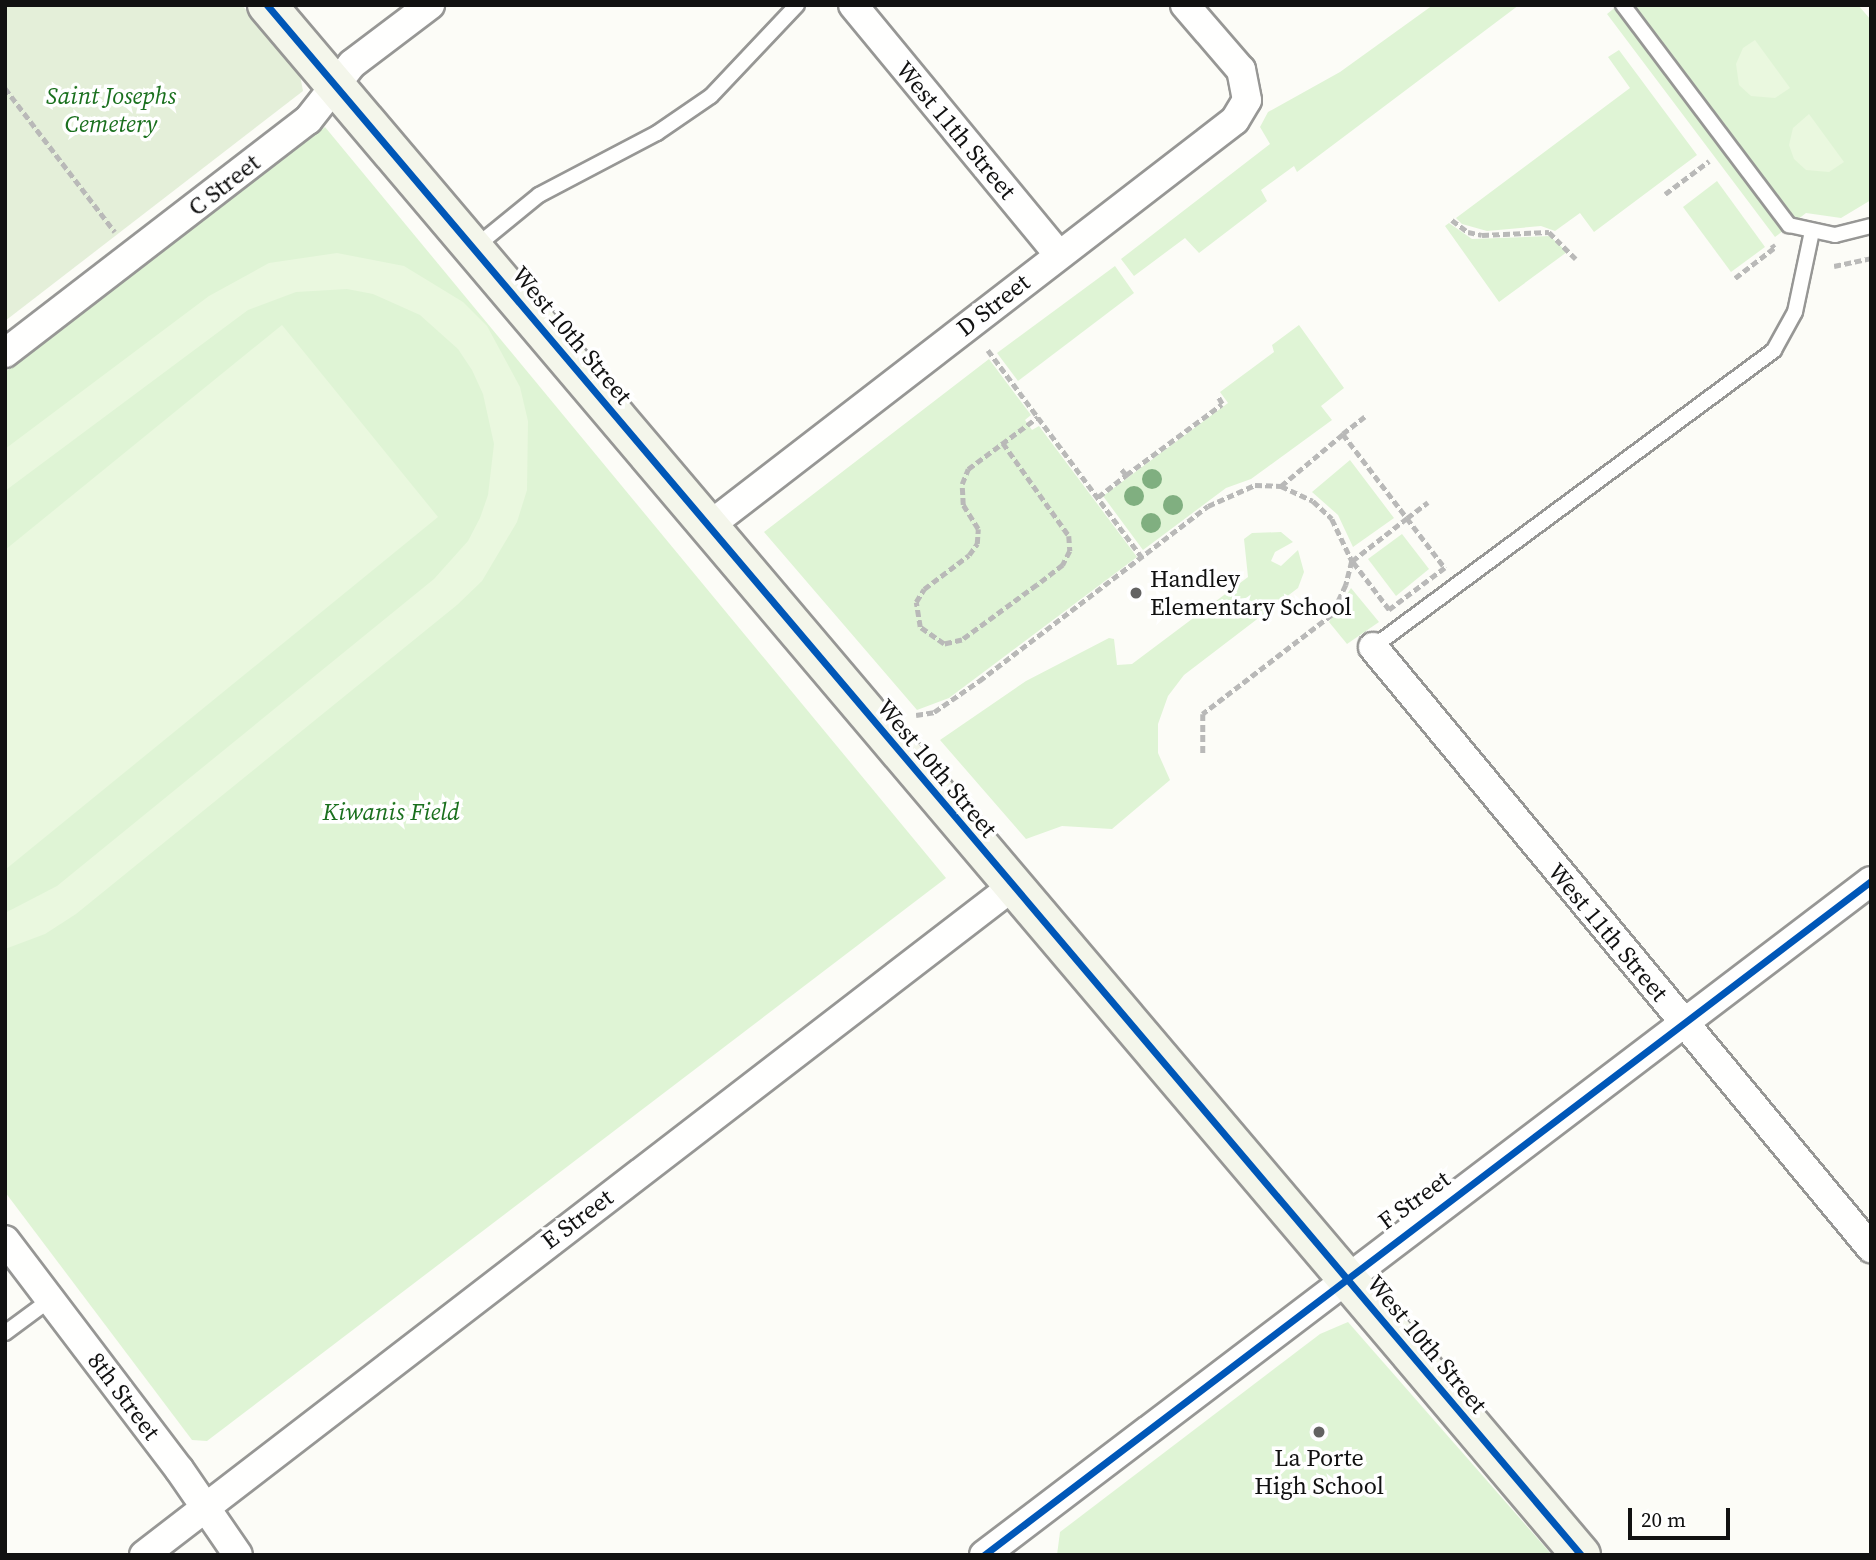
<!DOCTYPE html>
<style>
body{margin:0}
#map{position:relative;width:1876px;height:1560px;overflow:hidden;background:#fcfcf7;font-family:"Source Serif 4",serif}
div>[style]{position:absolute}
[style*='--x']{left:calc(var(--x)*1px);top:calc(var(--y)*1px);width:calc(var(--w)*1px);rotate:calc(var(--a)*1deg)}
.green>*{inset:0;background:#dff4d5}
.cemetery>*{inset:0;background:#e4efd9}
.pitch>*{inset:0;background:#eaf8df}
.path>*{height:4.5px;margin-top:-2.25px;transform-origin:0;background:repeating-linear-gradient(90deg,#b9b9b8 0 7px,transparent 0 10.5px)}
.roads{filter:drop-shadow(2px 0 #979795) drop-shadow(-2px 0 #979795) drop-shadow(0 2px #979795) drop-shadow(0 -2px #979795)}
.lane>*{height:14px;margin:-7px;padding:0 7px;transform-origin:7px;border-radius:7px;background:#fffffe}
.street>*{height:28px;margin:-14px;padding:0 14px;transform-origin:14px;border-radius:14px;background:#fffffe}
.secondary>*{height:38px;margin:-19px;padding:0 19px;transform-origin:19px;border-radius:19px;background:#f4f6eb}
.cycleway>*{height:7px;margin:-3.5px;padding:0 3.5px;transform-origin:3.5px;border-radius:3.5px;background:#0057b8}
.trees>*{width:20px;height:20px;margin:-10px;border-radius:50%;background:#80af80}
.dots>*{width:19px;height:19px;translate:-50% -50%;box-sizing:border-box;border:4px solid #fff;border-radius:50%}
span{translate:-50% -50%;white-space:nowrap;text-align:center;line-height:1.15;-webkit-text-stroke:7px #fff;paint-order:stroke}
.park-label{font-size:24px;color:#1a701e;font-style:italic}
.street-label{font-size:24px;color:#111}
.poi-label{font-size:24px;color:#111}
.left{translate:0 -50%;text-align:left}
.frame{position:absolute;inset:0;border:7px solid #111;pointer-events:none}
.scale{position:absolute;left:1628px;top:1508px;width:102px;height:32px;box-sizing:border-box;border:4px solid #111;border-top:0;padding-left:9px;font-size:21px;line-height:24px;white-space:nowrap;color:#111;-webkit-text-stroke:5px #fff;paint-order:stroke}
</style>
<div id="map">
<div class="green">
<div style="clip-path:polygon(1433px 5px,1519px 5px,1297px 172px,1294px 166px,1261px 190px,1267px 201px,1199px 253px,1185px 238px,1134px 276px,1121px 259px,1270px 144px,1260px 127px,1268px 112px,1340px 72px)"></div>
<div style="clip-path:polygon(1618px 5px,1858px 5px,1871px 20px,1871px 200px,1841px 218px,1806px 213px,1775px 237px,1607px 14px)"></div>
<div style="clip-path:polygon(1619px 50px,1697px 155px,1594px 232px,1580px 213px,1555px 231px,1541px 226px,1487px 231px,1462px 224px,1456px 218px,1630px 88px,1608px 57px)"></div>
<div style="clip-path:polygon(325px 127px,946px 878px,207px 1441px,192px 1440px,5px 1192px,5px 372px)"></div>
<div style="clip-path:polygon(1717px 181px,1765px 247px,1731px 272px,1683px 207px)"></div>
<div style="clip-path:polygon(1449px 223px,1472px 239px,1550px 236px,1567px 252px,1499px 302px,1445px 226px)"></div>
<div style="clip-path:polygon(1115px 266px,1134px 293px,1018px 381px,997px 353px)"></div>
<div style="clip-path:polygon(1299px 325px,1344px 388px,1321px 406px,1332px 420px,1251px 479px,1226px 488px,1143px 550px,1103px 496px,1228px 403px,1220px 392px,1274px 352px,1272px 345px)"></div>
<div style="clip-path:polygon(989px 359px,1031px 415px,1025px 420px,1032px 430px,1039px 426px,1137px 557px,949px 698px,917px 710px,764px 532px)"></div>
<div style="clip-path:polygon(1350px 460px,1394px 518px,1353px 547px,1338px 515px,1312px 492px)"></div>
<div style="clip-path:polygon(1281px 532px,1293px 542px,1275px 552px,1271px 561px,1281px 566px,1298px 550px,1304px 572px,1298px 588px,1184px 675px,1168px 696px,1158px 724px,1158px 753px,1170px 780px,1112px 829px,1062px 826px,1026px 839px,940px 740px,1026px 681px,1109px 638px,1114px 639px,1117px 665px,1132px 664px,1248px 577px,1244px 539px,1252px 533px)"></div>
<div style="clip-path:polygon(1402px 534px,1429px 569px,1396px 596px,1368px 559px)"></div>
<div style="clip-path:polygon(1351px 588px,1379px 622px,1347px 644px,1329px 622px)"></div>
<div style="clip-path:polygon(1348px 1322px,1552px 1555px,1057px 1555px,1060px 1532px,1320px 1334px)"></div>
</div>
<div class="cemetery">
<div style="clip-path:polygon(5px 5px,242px 5px,300px 75px,303px 91px,5px 321px)"></div>
</div>
<div class="pitch">
<div style="clip-path:polygon(1755px 40px,1790px 88px,1775px 98px,1751px 96px,1739px 85px,1736px 64px,1743px 48px)"></div>
<div style="clip-path:polygon(1809px 114px,1844px 162px,1829px 172px,1806px 170px,1794px 159px,1789px 145px,1793px 128px)"></div>
<div style="clip-path:polygon(337px 253px,404px 266px,463px 302px,487px 326px,520px 387px,528px 421px,527px 490px,517px 522px,482px 581px,457px 605px,76px 914px,45px 934px,5px 949px,5px 913px,57px 886px,434px 579px,468px 541px,480px 518px,488px 495px,494px 444px,483px 394px,472px 370px,458px 349px,420px 315px,373px 294px,347px 289px,296px 292px,248px 310px,5px 491px,5px 449px,209px 296px,269px 263px)"></div>
<div style="clip-path:polygon(282px 325px,438px 517px,6px 869px,5px 550px)"></div>
</div>
<div class="path">
<div style="--x:5;--y:88;--w:181;--a:52.6"></div>
<div style="--x:1665;--y:194;--w:55;--a:-36.9"></div>
<div style="--x:1452;--y:220;--w:20;--a:37"></div>
<div style="--x:1468;--y:232;--w:14;--a:12"></div>
<div style="--x:1482;--y:235;--w:67;--a:-2.6"></div>
<div style="--x:1549;--y:232;--w:38;--a:45"></div>
<div style="--x:1834;--y:266;--w:38;--a:-12"></div>
<div style="--x:1735;--y:278;--w:49;--a:-37.6"></div>
<div style="--x:1774;--y:248;--w:4;--a:-124"></div>
<div style="--x:988;--y:350;--w:258;--a:53.4"></div>
<div style="--x:1365;--y:417;--w:28;--a:142"></div>
<div style="--x:1343;--y:434;--w:106;--a:52.7"></div>
<div style="--x:1407;--y:518;--w:26;--a:-37"></div>
<div style="--x:1003;--y:443;--w:114;--a:54.6"></div>
<div style="--x:1069;--y:536;--w:15;--a:86"></div>
<div style="--x:1070;--y:551;--w:16;--a:117"></div>
<div style="--x:1063;--y:565;--w:33;--a:142"></div>
<div style="--x:1037;--y:585;--w:93;--a:143.7"></div>
<div style="--x:962;--y:640;--w:18;--a:167"></div>
<div style="--x:944;--y:644;--w:29;--a:-145"></div>
<div style="--x:920;--y:627;--w:25;--a:-99"></div>
<div style="--x:916;--y:602;--w:15;--a:-58"></div>
<div style="--x:924;--y:589;--w:56;--a:-37.1"></div>
<div style="--x:969;--y:555;--w:14;--a:-54"></div>
<div style="--x:977;--y:544;--w:15;--a:-86"></div>
<div style="--x:978;--y:529;--w:28;--a:-122"></div>
<div style="--x:963;--y:505;--w:21;--a:-93"></div>
<div style="--x:962;--y:484;--w:16;--a:-68"></div>
<div style="--x:968;--y:469;--w:87;--a:-36.6"></div>
<div style="--x:1126;--y:475;--w:119;--a:-36.5"></div>
<div style="--x:1222;--y:404;--w:10;--a:-119"></div>
<div style="--x:1281;--y:486;--w:81;--a:-40"></div>
<div style="--x:1098;--y:497;--w:36;--a:-38"></div>
<div style="--x:1126;--y:475;--w:9;--a:-131"></div>
<div style="--x:1407;--y:518;--w:63;--a:52.8"></div>
<div style="--x:1445;--y:568;--w:70;--a:143.1"></div>
<div style="--x:1389;--y:610;--w:61;--a:-127.1"></div>
<div style="--x:1352;--y:561;--w:70;--a:-38"></div>
<div style="--x:916;--y:715;--w:18;--a:-9"></div>
<div style="--x:934;--y:712;--w:55;--a:-34.6"></div>
<div style="--x:979;--y:681;--w:288;--a:-37.4"></div>
<div style="--x:1208;--y:506;--w:51;--a:-24.1"></div>
<div style="--x:1255;--y:485;--w:26;--a:2"></div>
<div style="--x:1281;--y:486;--w:35;--a:25"></div>
<div style="--x:1313;--y:501;--w:26;--a:43"></div>
<div style="--x:1332;--y:519;--w:47;--a:64.5"></div>
<div style="--x:1352;--y:561;--w:25;--a:104"></div>
<div style="--x:1346;--y:585;--w:33;--a:115"></div>
<div style="--x:1332;--y:615;--w:163;--a:142.5"></div>
<div style="--x:1203;--y:714;--w:40;--a:90"></div>
</div>
<div class="roads">
<div class="lane">
<div style="--x:1623;--y:5;--w:276;--a:53"></div>
<div style="--x:1789;--y:225;--w:47;--a:12.3"></div>
<div style="--x:1835;--y:235;--w:37;--a:-14"></div>
<div style="--x:474;--y:248;--w:84;--a:-39.2"></div>
<div style="--x:539;--y:195;--w:133;--a:-27.7"></div>
<div style="--x:657;--y:133;--w:65;--a:-34.4"></div>
<div style="--x:711;--y:96;--w:125;--a:-46.6"></div>
<div style="--x:1373;--y:647;--w:499;--a:-36.5"></div>
<div style="--x:1774;--y:350;--w:43;--a:-61.1"></div>
<div style="--x:1795;--y:312;--w:83;--a:-78.1"></div>
<div style="--x:5;--y:1333;--w:57;--a:-36.5"></div>
</div>
<div class="street">
<div style="--x:853;--y:5;--w:323;--a:50.5"></div>
<div style="--x:5;--y:353;--w:382;--a:-37.6"></div>
<div style="--x:308;--y:120;--w:71;--a:-51.8"></div>
<div style="--x:352;--y:64;--w:98;--a:-37.1"></div>
<div style="--x:709;--y:526;--w:664;--a:-37.66"></div>
<div style="--x:1235;--y:120;--w:23;--a:-59"></div>
<div style="--x:1247;--y:100;--w:31;--a:-101"></div>
<div style="--x:1241;--y:70;--w:86;--a:-130.7"></div>
<div style="--x:1373;--y:647;--w:781;--a:50.35"></div>
<div style="--x:5;--y:1240;--w:288;--a:52.8"></div>
<div style="--x:179;--y:1469;--w:104;--a:55.5"></div>
<div style="--x:144;--y:1555;--w:1097;--a:-37.59"></div>
<div style="--x:984;--y:1555;--w:1114;--a:-37.23"></div>
</div>
<div class="secondary">
<div style="--x:267;--y:5;--w:2032;--a:49.71"></div>
</div>
</div>
<div class="cycleway">
<div style="--x:267;--y:5;--w:2032;--a:49.71"></div>
<div style="--x:984;--y:1555;--w:1114;--a:-37.23"></div>
</div>
<div class="trees">
<div style="left:1152px;top:479px"></div>
<div style="left:1134px;top:496px"></div>
<div style="left:1173px;top:505px"></div>
<div style="left:1151px;top:523px"></div>
</div>
<div class="dots">
<div style="left:1136px;top:593px;background:#636362"></div>
<div style="left:1319px;top:1432px;background:#636362"></div>
</div>
<div class="park-label">
<span style="left:111px;top:110px">Saint Josephs<br>Cemetery</span>
<span style="left:391px;top:812px">Kiwanis Field</span>
</div>
<div class="street-label">
<span style="left:956px;top:130px;rotate:50deg">West 11th Street</span>
<span style="left:224px;top:185px;rotate:-38deg">C Street</span>
<span style="left:993px;top:305px;rotate:-38deg">D Street</span>
<span style="left:572px;top:335px;rotate:50deg">West 10th Street</span>
<span style="left:937px;top:768px;rotate:50deg">West 10th Street</span>
<span style="left:1608px;top:932px;rotate:50deg">West 11th Street</span>
<span style="left:1414px;top:1200px;rotate:-36deg">F Street</span>
<span style="left:577px;top:1219px;rotate:-37deg">E Street</span>
<span style="left:1427px;top:1344px;rotate:50deg">West 10th Street</span>
<span style="left:124px;top:1396px;rotate:53deg">8th Street</span>
</div>
<div class="poi-label">
<span class="left" style="left:1150px;top:593px">Handley<br>Elementary School</span>
<span style="left:1319px;top:1472px">La Porte<br>High School</span>
</div>
<div class="frame"></div>
<div class="scale">20 m</div>
</div>
